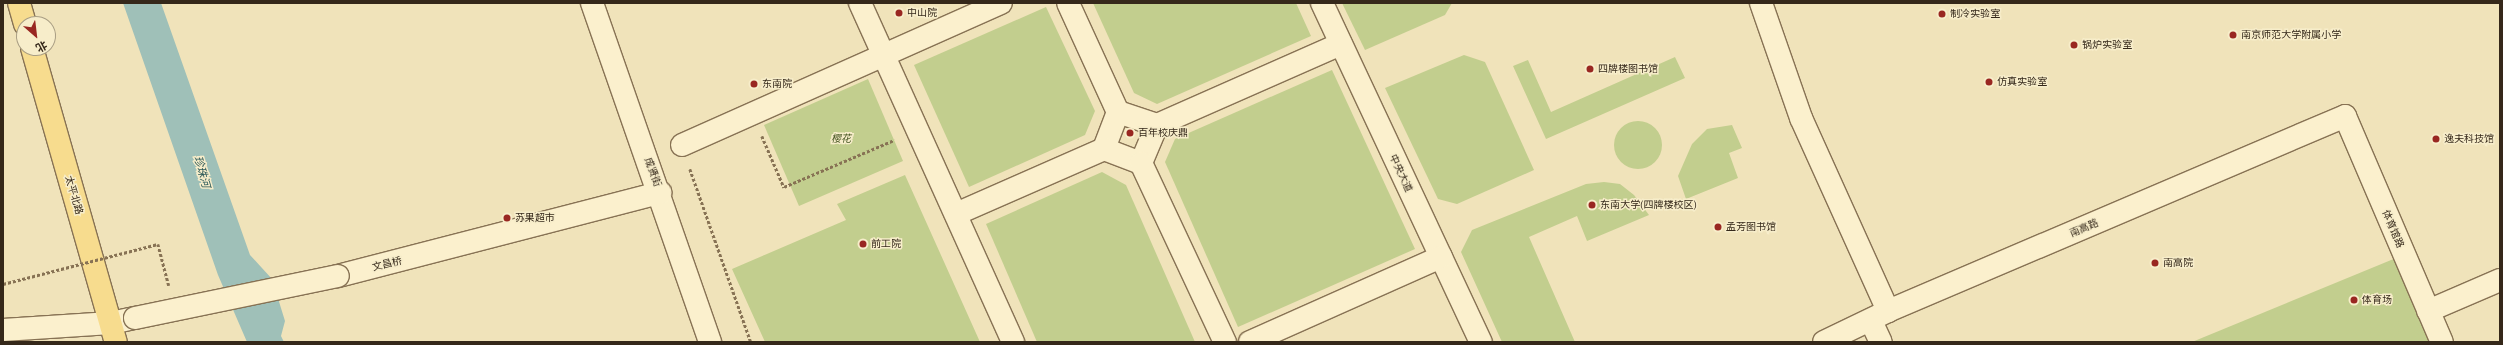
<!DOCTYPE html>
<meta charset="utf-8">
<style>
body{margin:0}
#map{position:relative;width:2503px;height:345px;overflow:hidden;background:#f0e3ba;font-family:"Source Serif 4","Noto Sans SC",serif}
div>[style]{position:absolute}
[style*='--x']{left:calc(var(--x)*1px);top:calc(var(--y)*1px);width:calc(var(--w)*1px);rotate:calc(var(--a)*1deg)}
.green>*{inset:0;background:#c2ce8e}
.round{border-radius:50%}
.water>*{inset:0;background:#9fc0b8}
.path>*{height:2.5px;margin-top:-1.25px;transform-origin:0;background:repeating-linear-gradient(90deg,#877254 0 3px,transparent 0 5px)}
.roads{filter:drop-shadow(1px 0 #877254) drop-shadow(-1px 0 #877254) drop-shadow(0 1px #877254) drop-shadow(0 -1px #877254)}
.minor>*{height:22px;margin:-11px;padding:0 11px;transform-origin:11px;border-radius:11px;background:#fbf0cd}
.major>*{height:22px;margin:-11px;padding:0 11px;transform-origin:11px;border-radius:11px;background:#f7dc8e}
.path-bridge>*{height:2.5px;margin-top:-1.25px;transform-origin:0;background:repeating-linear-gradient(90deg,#877254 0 3px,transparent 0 5px)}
.bridges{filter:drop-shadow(1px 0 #877254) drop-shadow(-1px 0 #877254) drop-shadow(0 1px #877254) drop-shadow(0 -1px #877254)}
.minor-bridge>*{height:22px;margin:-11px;padding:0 11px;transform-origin:11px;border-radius:11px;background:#fbf0cd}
.dots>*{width:11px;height:11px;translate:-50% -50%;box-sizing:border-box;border:2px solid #f7edca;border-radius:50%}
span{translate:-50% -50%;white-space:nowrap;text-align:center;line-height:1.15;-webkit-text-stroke:3px #f7edca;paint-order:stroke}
.poi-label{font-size:10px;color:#35281a}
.left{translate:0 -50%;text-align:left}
.park-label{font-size:10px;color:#42521f;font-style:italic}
.street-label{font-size:10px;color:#35281a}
.water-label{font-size:11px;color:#285656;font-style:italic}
.frame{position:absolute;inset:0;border:4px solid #35281a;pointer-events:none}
.north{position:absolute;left:16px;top:16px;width:40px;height:40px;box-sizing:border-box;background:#f7edca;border:1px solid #a99e84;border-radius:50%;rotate:152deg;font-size:11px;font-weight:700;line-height:16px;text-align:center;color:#35281a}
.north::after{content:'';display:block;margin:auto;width:14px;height:18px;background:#992721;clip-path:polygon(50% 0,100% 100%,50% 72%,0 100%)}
</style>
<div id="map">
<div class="green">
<div style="clip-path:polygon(1093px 3px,1296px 3px,1311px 36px,1157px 104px,1134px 93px)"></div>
<div style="clip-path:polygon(1342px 3px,1452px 3px,1445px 15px,1365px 50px)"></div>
<div style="clip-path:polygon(1046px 7px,1095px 111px,1085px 135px,969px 187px,914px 65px)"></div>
<div style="clip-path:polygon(1464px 55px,1485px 62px,1534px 170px,1457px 204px,1438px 199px,1385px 88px)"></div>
<div style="clip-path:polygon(1675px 57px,1685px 78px,1546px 139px,1513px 66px,1528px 60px,1551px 112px)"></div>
<div style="clip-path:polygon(1332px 70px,1415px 249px,1238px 327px,1165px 162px,1175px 139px)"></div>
<div style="clip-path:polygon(868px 79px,903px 161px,799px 206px,764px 125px)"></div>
<div class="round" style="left:1614px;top:121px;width:48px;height:48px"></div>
<div style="clip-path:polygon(1732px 125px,1742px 148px,1729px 153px,1738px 178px,1686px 199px,1678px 176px,1692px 144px,1707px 129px)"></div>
<div style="clip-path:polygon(1102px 172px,1126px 185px,1195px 342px,1037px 342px,986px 224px)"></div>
<div style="clip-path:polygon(905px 175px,980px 342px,765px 342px,732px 269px,846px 220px,837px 204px)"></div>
<div style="clip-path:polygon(1604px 182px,1620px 184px,1634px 195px,1649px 215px,1587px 241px,1577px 216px,1529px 237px,1575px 342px,1502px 342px,1461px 252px,1472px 230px,1586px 184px)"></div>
<div style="clip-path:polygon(2396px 258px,2433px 342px,2192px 342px)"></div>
</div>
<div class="water">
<div style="clip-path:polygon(123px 3px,161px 3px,250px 255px,272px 279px,285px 321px,281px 336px,284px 342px,247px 342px,218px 275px)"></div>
</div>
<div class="path">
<div style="--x:762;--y:136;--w:56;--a:66.7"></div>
<div style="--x:784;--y:187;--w:120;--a:-23.1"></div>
<div style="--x:690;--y:169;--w:183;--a:70.6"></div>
</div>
<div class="roads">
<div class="minor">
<div style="--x:592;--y:3;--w:359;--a:70.8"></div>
<div style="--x:860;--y:3;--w:372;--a:65.7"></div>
<div style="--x:1068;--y:3;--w:120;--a:65.4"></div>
<div style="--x:1118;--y:112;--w:40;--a:111"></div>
<div style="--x:1322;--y:3;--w:374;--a:64.9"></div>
<div style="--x:1761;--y:3;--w:122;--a:70.8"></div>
<div style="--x:1801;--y:118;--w:212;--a:65.7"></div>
<div style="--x:1118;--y:112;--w:41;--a:18.4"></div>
<div style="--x:1157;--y:125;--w:201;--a:-23.8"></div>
<div style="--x:682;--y:145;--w:349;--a:-24"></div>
<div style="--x:1141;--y:163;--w:41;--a:-67.2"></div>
<div style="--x:956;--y:214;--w:162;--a:-23.7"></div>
<div style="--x:1104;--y:149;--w:40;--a:21"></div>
<div style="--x:1141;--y:163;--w:198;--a:64.9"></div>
<div style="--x:338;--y:276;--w:333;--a:-14.5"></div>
<div style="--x:2428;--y:311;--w:78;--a:-23.3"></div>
<div style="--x:1871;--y:321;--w:23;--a:65"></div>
<div style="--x:3;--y:330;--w:108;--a:-3.7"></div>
<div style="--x:111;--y:323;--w:25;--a:-12"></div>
<div style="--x:1250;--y:342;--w:209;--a:-24"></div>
<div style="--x:1824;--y:342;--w:71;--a:-25.8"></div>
<div style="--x:1888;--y:311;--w:497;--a:-23.1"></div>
<div style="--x:2345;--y:116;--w:246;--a:66.8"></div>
</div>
<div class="major">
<div style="--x:19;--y:3;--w:22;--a:74"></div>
<div style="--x:32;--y:48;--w:306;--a:74.1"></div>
</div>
</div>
<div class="path-bridge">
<div style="--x:3;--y:284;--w:160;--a:-14.5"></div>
<div style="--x:158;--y:244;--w:43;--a:75.3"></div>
</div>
<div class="bridges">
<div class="minor-bridge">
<div style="--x:135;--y:318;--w:207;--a:-11.7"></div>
</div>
</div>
<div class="dots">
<div style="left:899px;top:13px;background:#992721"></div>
<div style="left:1942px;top:14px;background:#992721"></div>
<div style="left:2233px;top:35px;background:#992721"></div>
<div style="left:2074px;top:45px;background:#992721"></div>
<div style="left:1590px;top:69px;background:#992721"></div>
<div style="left:1989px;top:82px;background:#992721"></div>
<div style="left:754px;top:84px;background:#992721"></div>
<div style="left:1130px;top:133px;background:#992721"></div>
<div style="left:2436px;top:139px;background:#992721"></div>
<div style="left:1592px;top:205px;background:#992721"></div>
<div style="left:507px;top:218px;background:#992721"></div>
<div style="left:1718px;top:227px;background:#992721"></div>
<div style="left:863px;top:244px;background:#992721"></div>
<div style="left:2155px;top:263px;background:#992721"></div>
<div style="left:2354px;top:300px;background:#992721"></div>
</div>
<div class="poi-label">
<span class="left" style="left:907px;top:13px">中山院</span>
<span class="left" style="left:1950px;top:14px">制冷实验室</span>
<span class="left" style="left:2241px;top:35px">南京师范大学附属小学</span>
<span class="left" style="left:2082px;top:45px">锅炉实验室</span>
<span class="left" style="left:1598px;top:69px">四牌楼图书馆</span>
<span class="left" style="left:1997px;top:82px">仿真实验室</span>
<span class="left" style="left:762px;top:84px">东南院</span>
<span class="left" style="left:1138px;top:133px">百年校庆鼎</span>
<span class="left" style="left:2444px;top:139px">逸夫科技馆</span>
<span class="left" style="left:1600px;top:205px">东南大学(四牌楼校区)</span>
<span class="left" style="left:515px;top:218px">苏果超市</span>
<span class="left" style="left:1726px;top:227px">孟芳图书馆</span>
<span class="left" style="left:871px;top:244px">前工院</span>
<span class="left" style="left:2163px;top:263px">南高院</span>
<span class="left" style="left:2362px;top:300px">体育场</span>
</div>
<div class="park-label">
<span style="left:841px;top:139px">樱花</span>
</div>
<div class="street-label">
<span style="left:653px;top:172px;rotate:70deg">成贤街</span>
<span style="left:1401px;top:173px;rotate:65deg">中央大道</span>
<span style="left:74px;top:195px;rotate:74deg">太平北路</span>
<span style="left:2084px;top:228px;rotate:-23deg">南高路</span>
<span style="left:2393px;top:229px;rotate:67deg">体育馆路</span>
<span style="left:387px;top:264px;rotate:-14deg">文昌桥</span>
</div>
<div class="water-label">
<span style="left:201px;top:172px;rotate:74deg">珍珠河</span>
</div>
<div class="frame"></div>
<div class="north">北</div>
</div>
